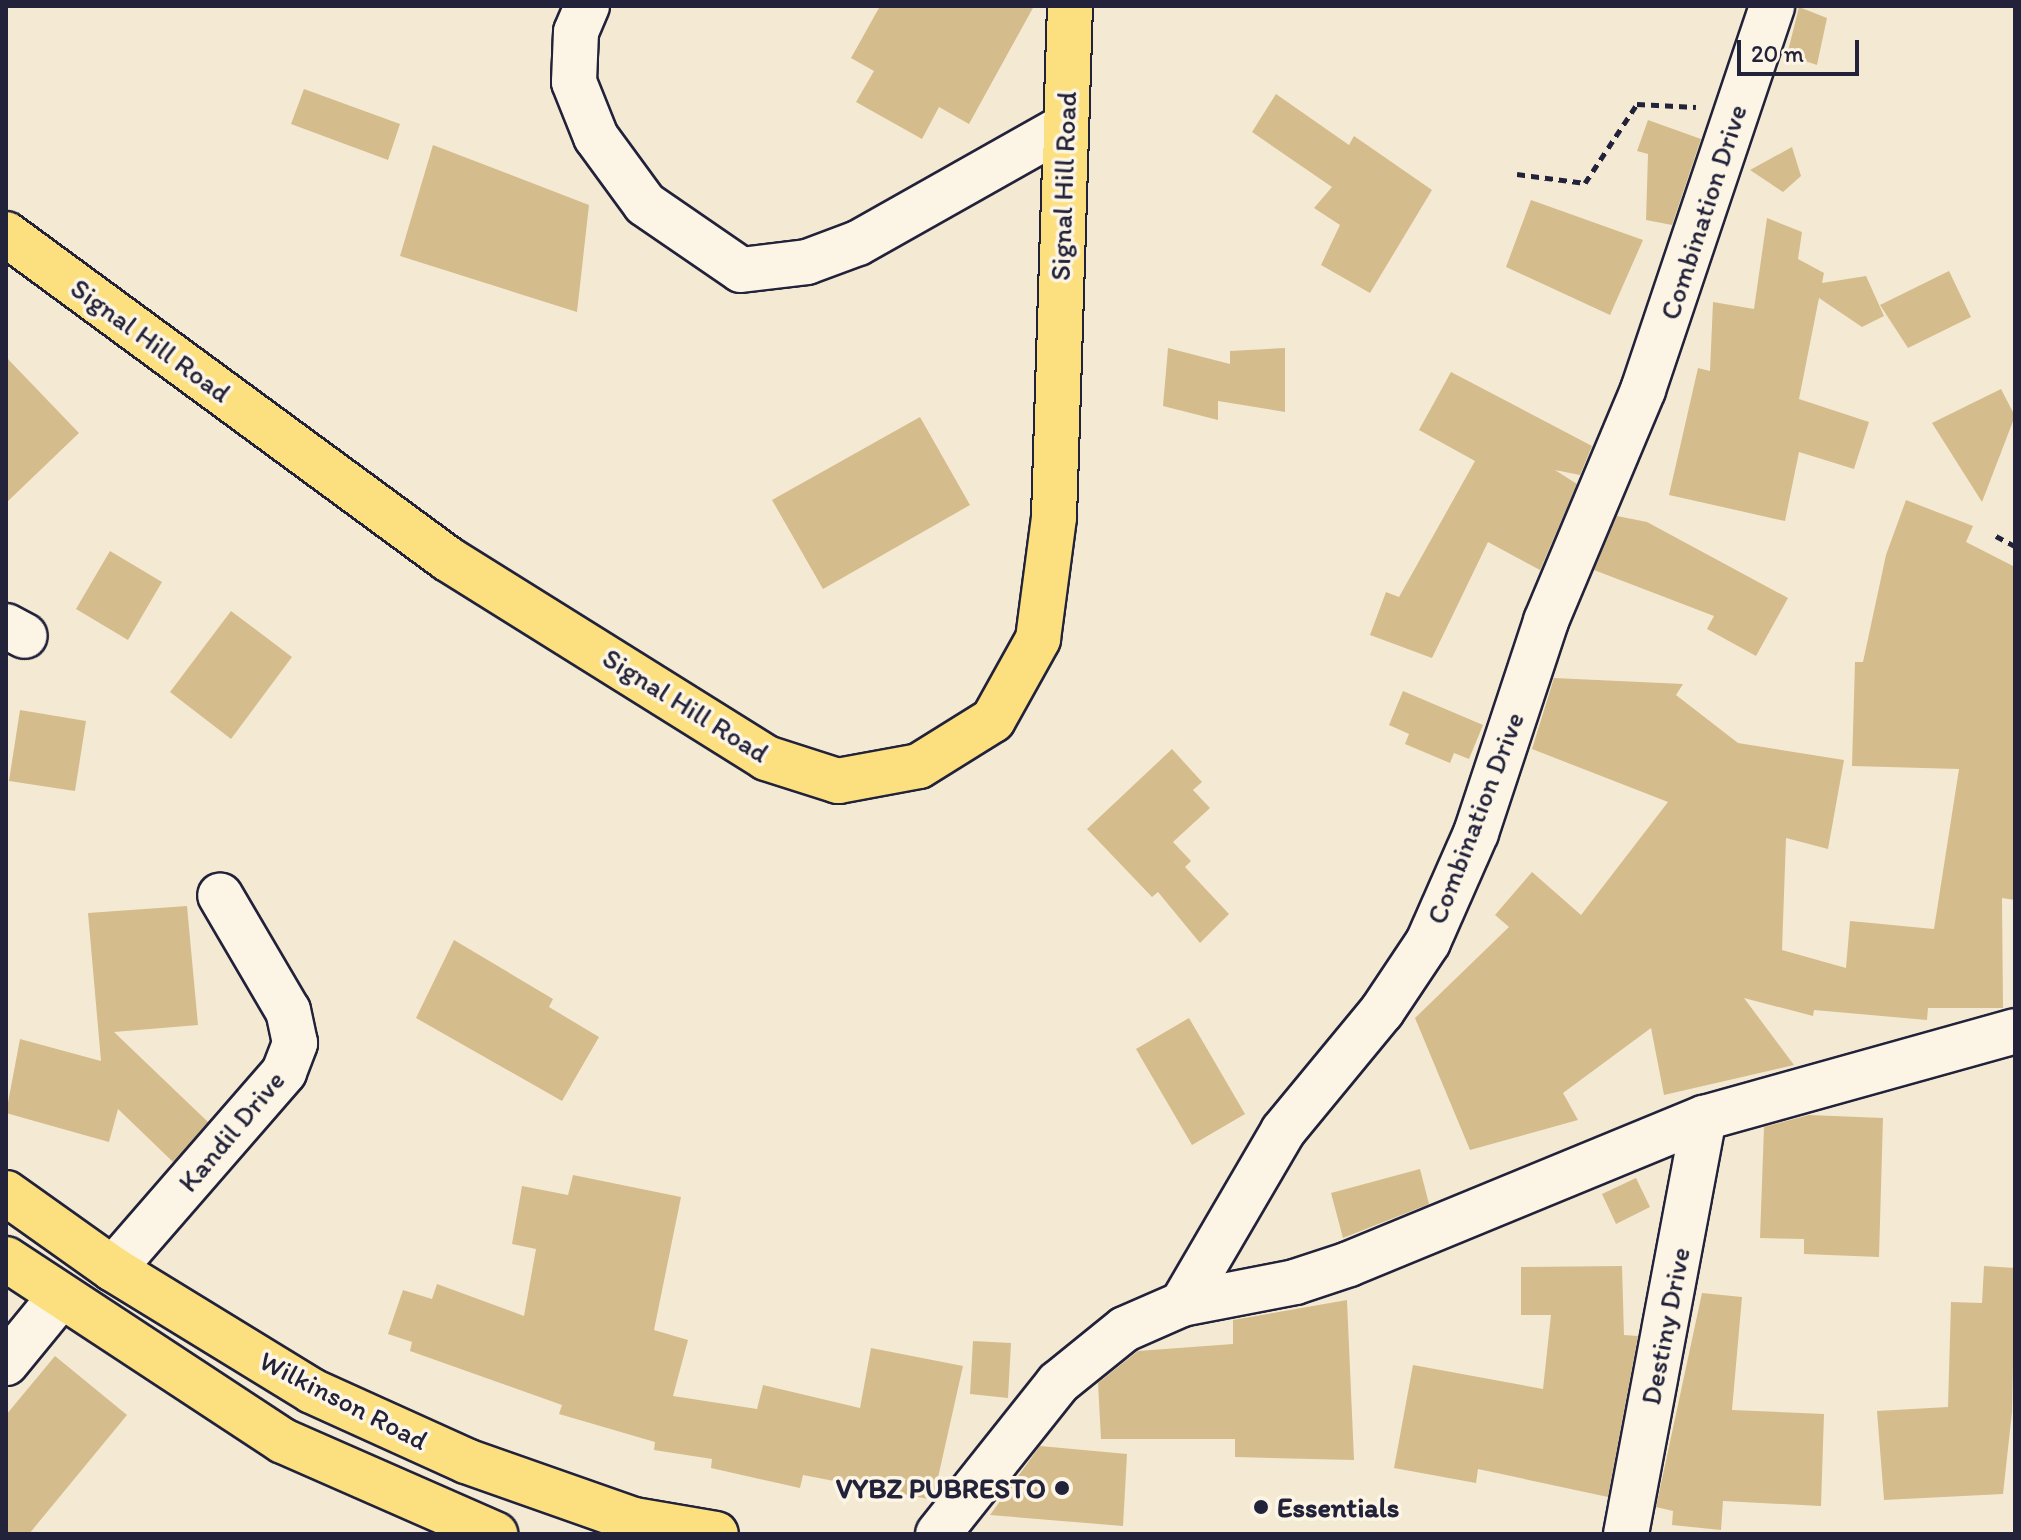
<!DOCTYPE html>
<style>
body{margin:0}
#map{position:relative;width:2021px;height:1540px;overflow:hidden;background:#f4ead3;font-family:Itim,sans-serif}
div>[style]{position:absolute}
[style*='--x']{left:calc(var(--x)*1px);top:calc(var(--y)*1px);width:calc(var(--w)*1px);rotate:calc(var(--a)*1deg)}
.building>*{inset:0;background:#d5bc8c}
.path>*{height:5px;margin-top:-2.5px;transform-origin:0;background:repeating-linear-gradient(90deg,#22223b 0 8px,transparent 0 14px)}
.roads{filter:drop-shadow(2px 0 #22223b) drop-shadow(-2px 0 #22223b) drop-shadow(0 2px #22223b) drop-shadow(0 -2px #22223b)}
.minor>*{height:44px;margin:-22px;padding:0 22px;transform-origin:22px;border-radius:22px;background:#fcf5e5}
.major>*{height:44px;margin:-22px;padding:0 22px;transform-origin:22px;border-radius:22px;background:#fce080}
.dots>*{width:22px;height:22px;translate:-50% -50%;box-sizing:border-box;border:4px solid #fcf5e5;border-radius:50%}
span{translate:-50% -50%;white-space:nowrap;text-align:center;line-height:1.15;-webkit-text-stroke:7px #fcf5e5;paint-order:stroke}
.street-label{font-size:28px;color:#22223b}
.poi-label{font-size:28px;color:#22223b;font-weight:700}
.right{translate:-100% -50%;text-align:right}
.left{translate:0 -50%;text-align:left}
.frame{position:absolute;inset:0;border:8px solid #22223b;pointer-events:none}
.scale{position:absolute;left:1737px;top:40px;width:122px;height:36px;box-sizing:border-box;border:4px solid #22223b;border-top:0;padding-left:10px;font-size:24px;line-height:28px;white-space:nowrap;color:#22223b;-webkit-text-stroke:6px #fcf5e5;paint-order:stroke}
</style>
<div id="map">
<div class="building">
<div style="clip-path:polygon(880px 6px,1034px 6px,969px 124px,939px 107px,922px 139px,856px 102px,874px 71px,851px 58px)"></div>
<div style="clip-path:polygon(1799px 7px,1827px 18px,1817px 65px,1787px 55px)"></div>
<div style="clip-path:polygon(304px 89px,400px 124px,388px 160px,291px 124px)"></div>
<div style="clip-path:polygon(1276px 94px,1349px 145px,1354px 136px,1432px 190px,1370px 293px,1321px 265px,1340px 225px,1314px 208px,1332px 187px,1252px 132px)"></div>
<div style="clip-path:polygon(1648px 120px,1701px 139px,1672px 225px,1646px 220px,1648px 154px,1637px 151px)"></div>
<div style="clip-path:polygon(433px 145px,589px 205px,577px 312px,400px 256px)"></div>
<div style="clip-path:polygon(1792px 147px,1801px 176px,1783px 192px,1750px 170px)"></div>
<div style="clip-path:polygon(1531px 200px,1643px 240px,1610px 315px,1506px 267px)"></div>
<div style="clip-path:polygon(1767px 218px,1802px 232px,1798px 259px,1824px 273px,1822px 283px,1866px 276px,1884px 316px,1862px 327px,1819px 298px,1799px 399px,1869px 422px,1854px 469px,1799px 452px,1785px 521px,1669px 495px,1698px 368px,1710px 371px,1713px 302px,1754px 309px)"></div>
<div style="clip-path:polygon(1949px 271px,1971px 317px,1908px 348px,1880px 305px)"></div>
<div style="clip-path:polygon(1168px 348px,1230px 364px,1230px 351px,1285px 348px,1285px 412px,1218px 401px,1218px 420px,1163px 406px)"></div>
<div style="clip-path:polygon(6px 357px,79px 433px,6px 503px)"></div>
<div style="clip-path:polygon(1451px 372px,1592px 446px,1580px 475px,1555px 470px,1577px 484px,1540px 570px,1488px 542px,1432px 658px,1370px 635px,1386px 592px,1399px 597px,1475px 461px,1419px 430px)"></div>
<div style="clip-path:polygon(2001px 389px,2015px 416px,1982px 502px,1932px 423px)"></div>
<div style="clip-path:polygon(920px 417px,970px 505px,823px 589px,772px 500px)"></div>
<div style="clip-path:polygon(1906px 500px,1973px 526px,1966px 542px,2015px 567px,2015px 900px,2002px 898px,2003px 1008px,1928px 1008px,1927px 1020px,1814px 1010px,1813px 1016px,1744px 998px,1794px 1065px,1664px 1095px,1651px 1028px,1563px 1093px,1578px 1120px,1470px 1150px,1415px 1018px,1509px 927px,1495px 915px,1532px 872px,1581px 915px,1668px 802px,1532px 749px,1554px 678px,1683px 684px,1676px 695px,1738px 743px,1844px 760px,1828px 849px,1786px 838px,1782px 950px,1846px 968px,1850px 921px,1934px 929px,1959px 769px,1852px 766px,1855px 662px,1863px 662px,1886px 555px)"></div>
<div style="clip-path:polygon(1617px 516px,1647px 522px,1788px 598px,1756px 656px,1707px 629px,1714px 616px,1594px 570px)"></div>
<div style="clip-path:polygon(110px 551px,162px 582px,128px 640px,76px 609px)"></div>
<div style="clip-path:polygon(231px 611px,292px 657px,231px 739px,170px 692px)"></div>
<div style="clip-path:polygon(1403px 691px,1483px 725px,1469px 759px,1454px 753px,1450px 763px,1405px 744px,1409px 734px,1389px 725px)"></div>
<div style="clip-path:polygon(20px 710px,86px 721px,75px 791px,9px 781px)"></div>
<div style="clip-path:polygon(1172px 749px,1202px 782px,1193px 790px,1210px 808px,1173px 842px,1191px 861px,1185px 867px,1229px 914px,1200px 943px,1158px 892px,1152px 897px,1087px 829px)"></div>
<div style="clip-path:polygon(187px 906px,198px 1025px,114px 1032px,208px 1122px,173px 1162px,118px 1109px,109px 1142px,6px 1113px,20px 1039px,101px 1061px,88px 913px)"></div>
<div style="clip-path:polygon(454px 940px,553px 999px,549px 1007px,599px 1037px,562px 1101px,416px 1018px)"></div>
<div style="clip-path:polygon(1189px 1018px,1245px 1114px,1192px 1145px,1136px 1049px)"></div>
<div style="clip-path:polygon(1809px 1115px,1883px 1118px,1879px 1257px,1804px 1254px,1804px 1239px,1760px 1238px,1764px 1127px)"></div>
<div style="clip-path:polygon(1420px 1169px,1429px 1204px,1343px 1238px,1331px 1193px)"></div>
<div style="clip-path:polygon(573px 1175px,681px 1197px,654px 1330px,688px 1340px,673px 1396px,757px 1409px,763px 1385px,860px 1408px,871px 1348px,963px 1366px,933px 1500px,803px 1475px,800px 1488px,711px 1468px,712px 1459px,654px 1450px,655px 1442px,559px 1414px,562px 1405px,410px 1351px,412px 1342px,388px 1334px,403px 1290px,432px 1299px,437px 1284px,524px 1316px,536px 1249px,512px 1244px,522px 1186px,568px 1195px)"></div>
<div style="clip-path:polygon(1636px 1178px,1650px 1207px,1616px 1224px,1602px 1194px)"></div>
<div style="clip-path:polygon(1622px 1266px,1624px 1335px,1638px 1336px,1608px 1497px,1478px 1469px,1476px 1483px,1394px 1468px,1413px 1365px,1543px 1389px,1551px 1315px,1521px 1315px,1521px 1267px)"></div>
<div style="clip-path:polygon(1984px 1266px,2015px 1268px,2012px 1412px,2003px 1494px,1884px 1500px,1877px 1411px,1948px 1407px,1951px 1302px,1982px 1303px)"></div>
<div style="clip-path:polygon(1702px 1293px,1742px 1297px,1732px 1410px,1824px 1414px,1821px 1506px,1723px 1501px,1721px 1530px,1672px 1525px,1673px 1511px,1656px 1507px)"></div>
<div style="clip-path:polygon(1347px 1300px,1354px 1460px,1235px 1457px,1235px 1439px,1101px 1439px,1098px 1383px,1138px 1351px,1233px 1344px,1233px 1320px)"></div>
<div style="clip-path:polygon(973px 1341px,1011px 1343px,1008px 1398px,970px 1394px)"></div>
<div style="clip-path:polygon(55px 1356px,127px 1415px,29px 1534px,6px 1534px,6px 1415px)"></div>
<div style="clip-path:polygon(1040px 1446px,1127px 1454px,1123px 1526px,990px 1515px)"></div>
</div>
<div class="path">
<div style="--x:1517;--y:174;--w:69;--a:7.5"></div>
<div style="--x:1585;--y:183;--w:95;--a:-56.6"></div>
<div style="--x:1637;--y:104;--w:59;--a:2.9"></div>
<div style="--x:1996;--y:536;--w:21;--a:28"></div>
</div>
<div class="roads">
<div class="minor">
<div style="--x:587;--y:6;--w:28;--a:113"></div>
<div style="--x:576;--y:32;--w:50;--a:92.3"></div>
<div style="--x:574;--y:82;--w:59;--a:68.2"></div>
<div style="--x:596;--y:137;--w:83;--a:53.8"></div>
<div style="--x:645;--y:204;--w:116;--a:34.5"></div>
<div style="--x:741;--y:270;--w:66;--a:-6.9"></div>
<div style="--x:807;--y:262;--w:54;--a:-20.4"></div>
<div style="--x:858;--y:243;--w:236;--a:-29.4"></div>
<div style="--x:6;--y:626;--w:21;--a:28"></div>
<div style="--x:113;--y:1269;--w:261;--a:-49"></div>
<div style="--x:284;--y:1072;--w:31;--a:-69"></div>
<div style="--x:295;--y:1043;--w:33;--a:-102"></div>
<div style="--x:288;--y:1011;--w:134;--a:-120.4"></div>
<div style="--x:1182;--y:1304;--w:200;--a:-59.7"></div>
<div style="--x:1283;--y:1131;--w:156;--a:-50.5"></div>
<div style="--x:1382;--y:1011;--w:83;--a:-56.3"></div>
<div style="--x:1428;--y:942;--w:119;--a:-66.2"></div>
<div style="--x:1476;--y:833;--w:223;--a:-71.7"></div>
<div style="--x:1546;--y:621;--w:251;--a:-67.2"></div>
<div style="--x:1643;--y:390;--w:405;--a:-71.4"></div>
<div style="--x:6;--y:1363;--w:85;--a:-50.7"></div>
<div style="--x:938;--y:1534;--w:193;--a:-51.5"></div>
<div style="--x:1058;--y:1383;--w:86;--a:-38.9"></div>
<div style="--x:1125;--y:1329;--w:62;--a:-23.7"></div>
<div style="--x:1182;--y:1304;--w:115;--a:-11"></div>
<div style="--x:1295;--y:1282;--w:57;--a:-18.4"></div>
<div style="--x:1349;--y:1264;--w:384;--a:-22.4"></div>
<div style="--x:1704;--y:1118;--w:323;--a:-15.6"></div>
<div style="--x:1626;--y:1534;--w:423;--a:-79.4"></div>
</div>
<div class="major">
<div style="--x:6;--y:234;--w:549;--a:36.33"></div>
<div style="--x:448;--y:559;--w:375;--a:32"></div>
<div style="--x:766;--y:758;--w:76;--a:17.7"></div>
<div style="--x:838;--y:781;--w:82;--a:-10.5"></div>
<div style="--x:919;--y:766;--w:87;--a:-31.9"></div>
<div style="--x:993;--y:720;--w:93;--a:-60.9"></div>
<div style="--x:1038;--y:639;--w:123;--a:-82.5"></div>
<div style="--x:1054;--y:517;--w:511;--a:-88.21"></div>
<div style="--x:6;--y:1193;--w:131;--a:35.4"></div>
<div style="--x:113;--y:1269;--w:233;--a:31.5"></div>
<div style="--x:312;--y:1391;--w:169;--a:24.4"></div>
<div style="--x:466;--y:1461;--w:178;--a:19.4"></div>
<div style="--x:634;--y:1520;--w:83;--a:9.7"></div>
<div style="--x:6;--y:1259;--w:331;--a:33.3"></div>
<div style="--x:283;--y:1441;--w:232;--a:23.7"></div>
</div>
</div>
<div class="dots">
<div style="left:1062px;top:1488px;background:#22223b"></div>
<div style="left:1261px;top:1507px;background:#22223b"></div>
</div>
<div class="street-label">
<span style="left:1063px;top:186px;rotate:-88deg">Signal Hill Road</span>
<span style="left:1703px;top:212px;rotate:-72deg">Combination Drive</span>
<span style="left:151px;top:340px;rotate:36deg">Signal Hill Road</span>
<span style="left:686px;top:705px;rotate:32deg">Signal Hill Road</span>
<span style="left:1475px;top:818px;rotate:-69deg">Combination Drive</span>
<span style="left:231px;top:1131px;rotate:-50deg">Kandil Drive</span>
<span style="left:1665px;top:1326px;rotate:-79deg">Destiny Drive</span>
<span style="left:344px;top:1400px;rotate:27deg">Wilkinson Road</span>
</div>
<div class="poi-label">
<span class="right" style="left:1046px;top:1488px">VYBZ PUBRESTO</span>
<span class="left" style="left:1277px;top:1507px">Essentials</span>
</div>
<div class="frame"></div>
<div class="scale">20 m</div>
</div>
